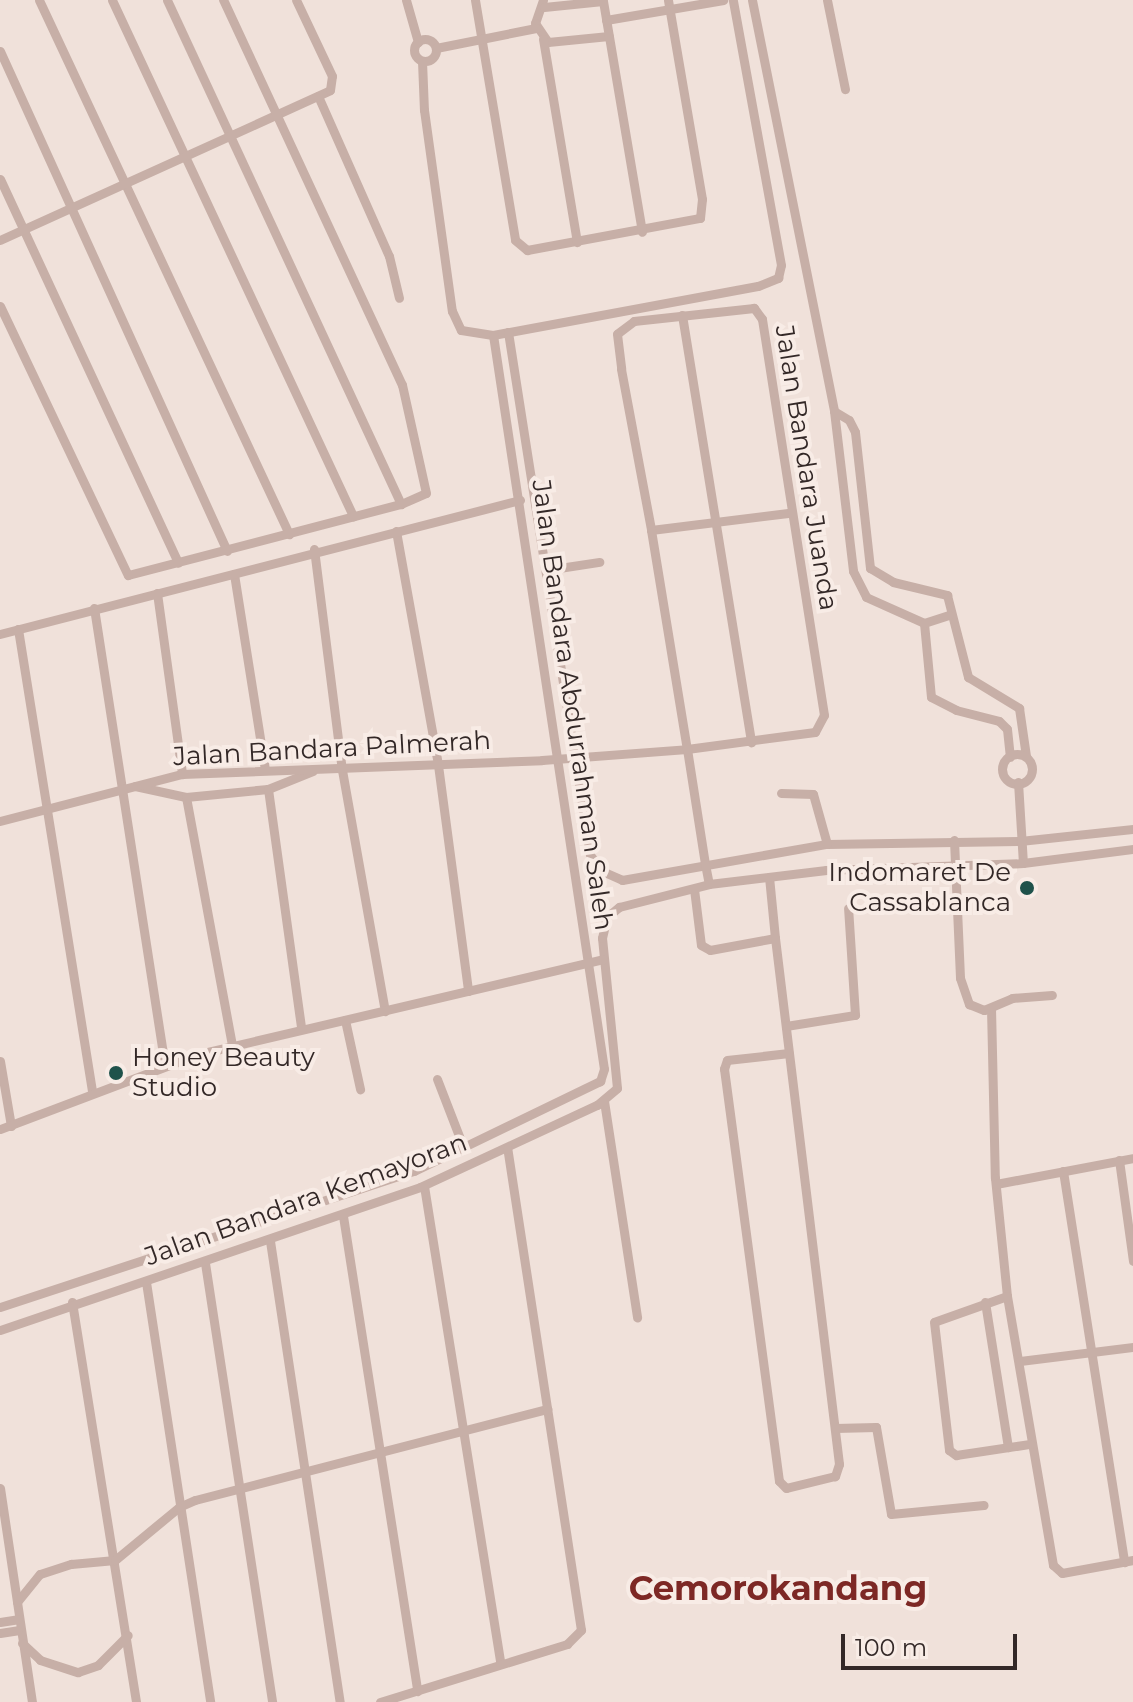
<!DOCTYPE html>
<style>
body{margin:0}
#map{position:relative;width:1133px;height:1702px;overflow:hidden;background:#f0e1da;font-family:Montserrat,sans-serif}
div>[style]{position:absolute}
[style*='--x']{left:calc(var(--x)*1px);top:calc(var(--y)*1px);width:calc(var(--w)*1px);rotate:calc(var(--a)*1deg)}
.street>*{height:9px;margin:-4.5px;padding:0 4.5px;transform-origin:4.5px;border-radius:4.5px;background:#c7afa7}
.street>.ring{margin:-4.5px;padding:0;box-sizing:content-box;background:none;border:9px solid #c7afa7;border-radius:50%}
.dots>*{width:22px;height:22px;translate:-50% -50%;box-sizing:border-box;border:4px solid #f8ece6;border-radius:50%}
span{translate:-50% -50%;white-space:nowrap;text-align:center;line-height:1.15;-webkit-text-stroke:8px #f8ece6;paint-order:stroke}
.street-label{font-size:26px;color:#332827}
.poi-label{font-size:26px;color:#332827}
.right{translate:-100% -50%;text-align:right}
.left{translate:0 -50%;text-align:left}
.district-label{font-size:34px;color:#7d2825;font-weight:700}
.scale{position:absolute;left:841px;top:1634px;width:176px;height:36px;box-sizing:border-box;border:4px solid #332827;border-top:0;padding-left:10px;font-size:24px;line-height:28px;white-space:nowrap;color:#332827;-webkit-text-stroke:6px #f8ece6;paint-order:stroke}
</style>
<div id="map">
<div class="street">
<div style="--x:39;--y:0;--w:590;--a:64.91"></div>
<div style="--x:112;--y:0;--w:570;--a:64.96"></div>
<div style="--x:167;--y:0;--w:556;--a:65.1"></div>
<div style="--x:406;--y:0;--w:44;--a:74.1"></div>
<div style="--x:475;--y:0;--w:243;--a:80.5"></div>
<div style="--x:515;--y:240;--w:16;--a:40"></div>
<div style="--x:527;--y:250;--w:176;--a:-10.5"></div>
<div style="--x:700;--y:218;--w:19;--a:-84"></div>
<div style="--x:702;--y:199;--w:202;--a:-99.7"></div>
<div style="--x:543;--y:0;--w:24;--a:109"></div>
<div style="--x:535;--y:23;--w:23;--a:56"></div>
<div style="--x:548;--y:42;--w:61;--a:-5.6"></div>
<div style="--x:752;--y:0;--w:419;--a:78.7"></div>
<div style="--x:834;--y:411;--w:161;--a:83.2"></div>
<div style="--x:853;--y:571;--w:29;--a:63"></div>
<div style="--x:866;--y:597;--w:64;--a:24.1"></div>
<div style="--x:924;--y:623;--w:74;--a:84.6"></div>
<div style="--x:931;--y:697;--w:28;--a:27"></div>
<div style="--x:956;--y:710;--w:44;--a:14.3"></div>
<div style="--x:999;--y:721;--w:11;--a:45"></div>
<div style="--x:1007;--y:729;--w:28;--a:84"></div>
<div style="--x:827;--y:0;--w:91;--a:78.6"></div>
<div style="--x:544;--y:7;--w:59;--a:-5.8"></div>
<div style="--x:603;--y:1;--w:234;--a:80.4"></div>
<div style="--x:606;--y:20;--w:119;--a:-9.7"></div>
<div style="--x:543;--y:39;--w:206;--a:80.5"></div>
<div class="ring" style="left:414px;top:39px;width:13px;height:13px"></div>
<div style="--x:436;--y:48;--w:102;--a:-11.3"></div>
<div style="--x:0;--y:51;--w:549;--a:65.58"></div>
<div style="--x:422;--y:61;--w:49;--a:87.7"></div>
<div style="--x:424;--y:110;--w:203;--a:82.1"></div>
<div style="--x:452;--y:311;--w:21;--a:65"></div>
<div style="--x:461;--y:330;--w:32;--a:9"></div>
<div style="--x:493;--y:335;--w:269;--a:-10.5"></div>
<div style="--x:758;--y:286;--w:22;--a:-22"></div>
<div style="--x:778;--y:278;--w:13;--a:-77"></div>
<div style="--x:781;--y:265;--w:269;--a:-100.3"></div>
<div style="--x:318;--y:96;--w:175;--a:66.1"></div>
<div style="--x:389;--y:256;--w:43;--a:76.6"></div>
<div style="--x:0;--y:179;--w:423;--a:65.1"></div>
<div style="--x:0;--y:240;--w:362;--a:-24.4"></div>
<div style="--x:330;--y:90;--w:14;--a:-82"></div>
<div style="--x:332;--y:76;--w:84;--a:-115.3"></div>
<div style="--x:0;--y:306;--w:298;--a:64.6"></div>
<div style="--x:128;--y:575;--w:282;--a:-14.6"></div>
<div style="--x:401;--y:504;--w:27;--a:-24"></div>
<div style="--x:426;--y:493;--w:111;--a:-102.5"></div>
<div style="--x:402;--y:385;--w:425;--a:-114.9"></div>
<div style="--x:682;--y:315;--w:433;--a:80.8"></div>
<div style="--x:508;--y:332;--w:529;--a:81.09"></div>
<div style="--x:590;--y:855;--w:20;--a:53"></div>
<div style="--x:602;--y:871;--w:22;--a:24"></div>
<div style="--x:622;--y:880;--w:208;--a:-10"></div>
<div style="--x:827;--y:844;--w:193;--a:-0.9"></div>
<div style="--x:1020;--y:841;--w:114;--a:-6.1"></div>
<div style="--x:493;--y:335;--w:742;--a:81.4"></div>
<div style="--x:604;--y:1069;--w:13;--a:108"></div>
<div style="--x:834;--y:411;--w:17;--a:31"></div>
<div style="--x:849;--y:420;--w:13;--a:63"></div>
<div style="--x:855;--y:432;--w:137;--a:83.7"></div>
<div style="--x:870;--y:568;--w:27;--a:31"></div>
<div style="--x:893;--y:582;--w:56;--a:13.5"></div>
<div style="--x:947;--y:595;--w:85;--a:75.6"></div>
<div style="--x:968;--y:677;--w:60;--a:31.3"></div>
<div style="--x:1019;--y:708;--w:49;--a:81.7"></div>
<div style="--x:651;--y:530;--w:138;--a:-7.1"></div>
<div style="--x:396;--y:531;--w:238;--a:79.8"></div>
<div style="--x:438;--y:765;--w:228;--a:82.4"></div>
<div style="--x:314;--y:549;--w:223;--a:82.8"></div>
<div style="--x:342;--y:770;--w:245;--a:79.9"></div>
<div style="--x:546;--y:570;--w:54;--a:-8.6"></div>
<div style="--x:234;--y:574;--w:198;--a:81"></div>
<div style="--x:157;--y:593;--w:183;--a:82.1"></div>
<div style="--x:94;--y:608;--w:463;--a:81.2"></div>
<div style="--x:924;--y:623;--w:26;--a:-18"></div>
<div style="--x:18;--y:629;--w:470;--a:80.9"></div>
<div style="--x:0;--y:634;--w:537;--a:-14.45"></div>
<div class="ring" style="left:1002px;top:754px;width:21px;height:21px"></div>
<div style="--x:1018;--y:782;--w:81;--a:86.5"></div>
<div style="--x:135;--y:786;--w:52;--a:12.2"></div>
<div style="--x:186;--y:797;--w:82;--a:-5.6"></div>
<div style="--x:268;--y:789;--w:48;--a:-21.8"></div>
<div style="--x:268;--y:789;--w:241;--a:82.1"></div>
<div style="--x:781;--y:793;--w:32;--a:2"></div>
<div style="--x:813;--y:794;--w:52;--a:74.4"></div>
<div style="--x:186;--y:797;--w:253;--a:79.5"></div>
<div style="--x:0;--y:821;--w:188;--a:-14.5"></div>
<div style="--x:182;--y:774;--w:360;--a:-2.2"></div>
<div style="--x:542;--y:760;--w:145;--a:-4.3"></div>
<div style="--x:687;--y:749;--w:129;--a:-7.6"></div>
<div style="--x:815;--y:732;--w:19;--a:-62"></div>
<div style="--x:824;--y:715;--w:401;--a:-98.9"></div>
<div style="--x:762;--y:319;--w:14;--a:-126"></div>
<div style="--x:754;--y:308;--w:121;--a:173.8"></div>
<div style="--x:634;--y:321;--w:21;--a:143"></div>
<div style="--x:617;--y:334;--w:35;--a:83"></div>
<div style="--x:621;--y:369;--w:164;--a:79.4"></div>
<div style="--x:651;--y:530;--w:222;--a:80.7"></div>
<div style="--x:687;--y:749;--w:116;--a:81.1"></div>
<div style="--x:705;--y:864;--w:20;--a:79"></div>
<div style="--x:954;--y:840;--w:138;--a:87.5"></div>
<div style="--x:960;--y:978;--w:28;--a:71"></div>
<div style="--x:969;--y:1004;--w:16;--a:22"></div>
<div style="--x:984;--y:1010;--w:30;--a:-23"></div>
<div style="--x:1012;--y:998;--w:40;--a:-4.3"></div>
<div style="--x:694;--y:889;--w:56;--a:82.9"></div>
<div style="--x:701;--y:945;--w:10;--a:29"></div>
<div style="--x:710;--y:950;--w:66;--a:-10.5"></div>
<div style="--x:775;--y:938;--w:61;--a:-95.6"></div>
<div style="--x:775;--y:938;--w:530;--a:83.06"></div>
<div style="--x:839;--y:1464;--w:13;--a:108"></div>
<div style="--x:835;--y:1476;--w:50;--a:166.2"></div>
<div style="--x:786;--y:1488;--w:10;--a:-135"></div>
<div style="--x:779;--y:1481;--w:416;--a:-97.6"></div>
<div style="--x:724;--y:1069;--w:9;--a:-72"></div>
<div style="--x:727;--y:1060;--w:62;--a:-6.4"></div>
<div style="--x:991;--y:1008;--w:170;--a:88.7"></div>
<div style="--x:995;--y:1178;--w:119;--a:84.2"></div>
<div style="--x:1007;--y:1296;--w:273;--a:80.3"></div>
<div style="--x:1053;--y:1565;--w:12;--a:42"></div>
<div style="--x:1062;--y:1573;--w:72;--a:-10.4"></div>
<div style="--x:345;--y:1020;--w:71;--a:77.7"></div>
<div style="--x:786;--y:1026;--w:70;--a:-9.1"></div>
<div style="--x:855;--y:1015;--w:107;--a:-93.7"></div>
<div style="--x:0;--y:1061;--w:66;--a:80.4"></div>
<div style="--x:437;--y:1079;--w:75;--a:68.9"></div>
<div style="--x:617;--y:1088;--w:151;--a:-95.7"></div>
<div style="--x:602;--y:938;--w:22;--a:-77"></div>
<div style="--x:607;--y:917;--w:16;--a:-40"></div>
<div style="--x:619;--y:907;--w:93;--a:-14.3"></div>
<div style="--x:709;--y:884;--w:118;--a:-6.8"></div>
<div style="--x:826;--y:870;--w:197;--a:-2"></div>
<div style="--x:1023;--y:863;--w:111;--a:-7.3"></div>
<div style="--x:604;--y:1101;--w:219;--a:81.3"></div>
<div style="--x:0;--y:1129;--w:213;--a:-20.7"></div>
<div style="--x:199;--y:1054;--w:415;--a:-13.2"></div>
<div style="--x:1119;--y:1160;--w:102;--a:82.1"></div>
<div style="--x:1063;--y:1171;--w:396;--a:81.1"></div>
<div style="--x:996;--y:1184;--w:139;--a:-10.7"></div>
<div style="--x:424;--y:1186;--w:483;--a:80.9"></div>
<div style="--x:343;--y:1216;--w:481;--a:81.1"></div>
<div style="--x:270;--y:1241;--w:466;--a:81.4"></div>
<div style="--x:205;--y:1263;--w:444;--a:81.3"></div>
<div style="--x:146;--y:1282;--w:425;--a:81.3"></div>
<div style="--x:1007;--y:1296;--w:77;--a:160.4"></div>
<div style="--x:934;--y:1322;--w:129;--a:83.3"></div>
<div style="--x:949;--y:1450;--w:9;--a:36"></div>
<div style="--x:956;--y:1455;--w:75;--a:-8.5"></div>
<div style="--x:72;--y:1302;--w:405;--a:80.9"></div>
<div style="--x:985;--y:1302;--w:147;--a:81"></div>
<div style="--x:0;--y:1307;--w:436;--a:-18.2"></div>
<div style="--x:414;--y:1171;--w:207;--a:-25.8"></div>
<div style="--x:0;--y:1330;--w:444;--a:-18.8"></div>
<div style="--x:420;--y:1187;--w:195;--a:-24.9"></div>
<div style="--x:597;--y:1105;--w:26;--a:-40"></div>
<div style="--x:1020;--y:1361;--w:114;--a:-7.1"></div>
<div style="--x:835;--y:1428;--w:41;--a:-1.4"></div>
<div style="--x:876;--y:1427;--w:88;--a:80.2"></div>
<div style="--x:891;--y:1514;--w:93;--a:-5.5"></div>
<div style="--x:0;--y:1488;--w:216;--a:81.5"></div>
<div style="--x:17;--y:1602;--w:36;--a:-51"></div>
<div style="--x:40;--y:1574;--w:33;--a:-18"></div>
<div style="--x:71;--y:1564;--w:44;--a:-5.2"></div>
<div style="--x:115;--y:1560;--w:83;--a:-39.6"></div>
<div style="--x:179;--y:1507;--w:17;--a:-24"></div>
<div style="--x:195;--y:1500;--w:364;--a:-14.5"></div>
<div style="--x:0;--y:1622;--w:18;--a:-9"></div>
<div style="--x:0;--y:1633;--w:18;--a:-9"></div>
<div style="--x:22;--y:1643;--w:25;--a:43"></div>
<div style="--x:40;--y:1660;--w:40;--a:18"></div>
<div style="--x:78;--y:1672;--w:21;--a:-19"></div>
<div style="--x:98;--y:1665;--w:42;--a:-45"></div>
<div style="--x:380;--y:1702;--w:196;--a:-17.2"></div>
<div style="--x:567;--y:1644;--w:20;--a:-45"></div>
<div style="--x:581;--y:1630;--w:487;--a:-98.7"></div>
</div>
<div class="dots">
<div style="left:1027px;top:888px;background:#1f524b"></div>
<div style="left:116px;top:1073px;background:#1f524b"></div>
</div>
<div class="street-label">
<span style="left:806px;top:468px;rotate:81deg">Jalan Bandara Juanda</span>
<span style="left:572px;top:705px;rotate:82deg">Jalan Bandara Abdurrahman Saleh</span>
<span style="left:332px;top:749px;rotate:-3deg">Jalan Bandara Palmerah</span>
<span style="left:306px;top:1200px;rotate:-20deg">Jalan Bandara Kemayoran</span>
</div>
<div class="poi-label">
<span class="right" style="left:1011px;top:888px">Indomaret De<br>Cassablanca</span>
<span class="left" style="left:132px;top:1073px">Honey Beauty<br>Studio</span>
</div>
<div class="district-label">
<span style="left:778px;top:1589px">Cemorokandang</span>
</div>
<div class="scale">100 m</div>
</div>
